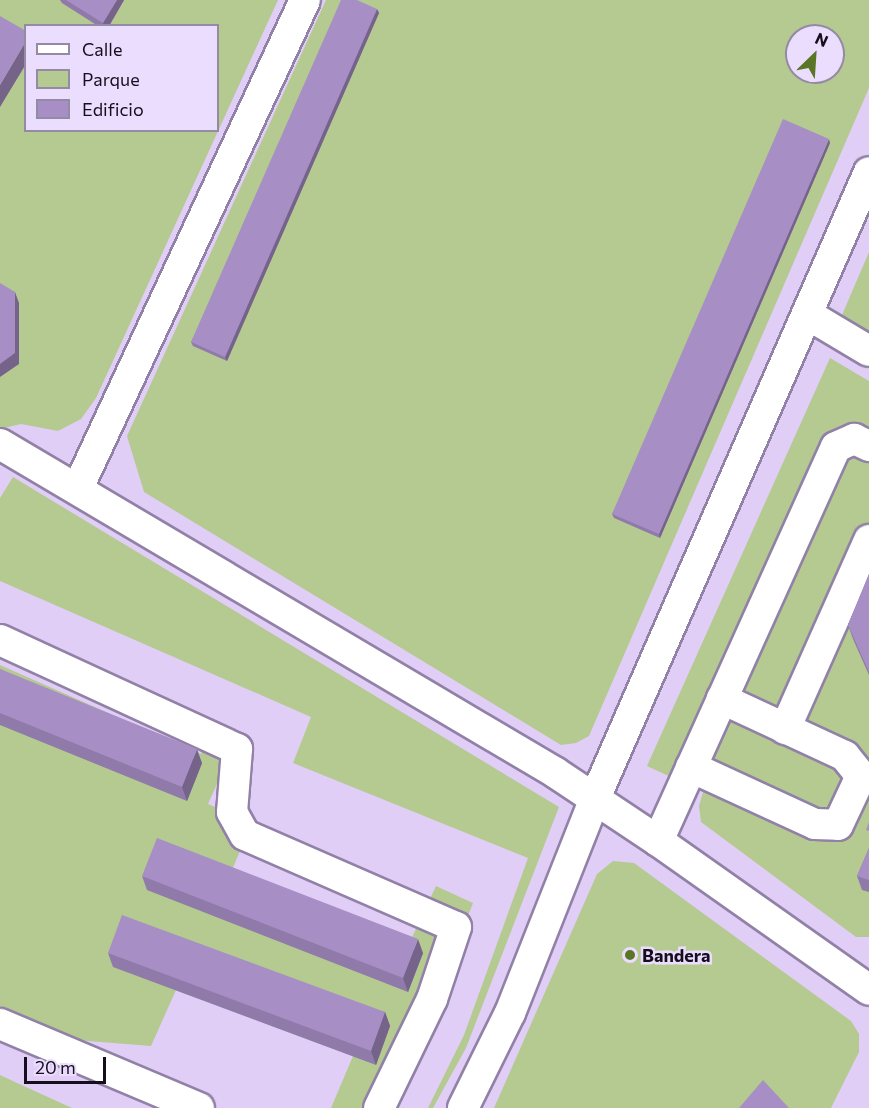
<!DOCTYPE html>
<style>
body{margin:0}
#map{position:relative;width:869px;height:1108px;overflow:hidden;background:#e0cef7;font-family:Commissioner,sans-serif}
div>[style]{position:absolute}
[style*='--x']{left:calc(var(--x)*1px);top:calc(var(--y)*1px);width:calc(var(--w)*1px);rotate:calc(var(--a)*1deg)}
.green>*{inset:0;background:#b4ca90}
.roads{filter:drop-shadow(2px 0 #9281a7) drop-shadow(-2px 0 #9281a7) drop-shadow(0 2px #9281a7) drop-shadow(0 -2px #9281a7)}
.minor>*{height:30px;margin:-15px;padding:0 15px;transform-origin:15px;border-radius:15px;background:#fff}
.wall>*{inset:0;background:#907aa9}
.shaded-wall>*{inset:0;background:#75638a}
.building>*{inset:0;background:#a78ec5}
.dots>*{width:16px;height:16px;translate:-50% -50%;box-sizing:border-box;border:3px solid #ebddfe;border-radius:50%}
span{translate:-50% -50%;white-space:nowrap;text-align:center;line-height:1.15;-webkit-text-stroke:5px #ebddfe;paint-order:stroke}
.poi-label{font-size:18px;color:#150e1c;font-weight:700}
.left{translate:0 -50%;text-align:left}
.legend{position:absolute;left:24px;top:24px;width:195px;height:108px;box-sizing:border-box;background:#ebddfe;border:2px solid #958aa4;margin:0;padding:8px 10px;list-style:none;font-size:18px;color:#150e1c}
.legend li{display:flex;align-items:center;gap:12px;height:30px}
.legend b{width:30px;border:2px solid #958aa4}
.north{position:absolute;left:785px;top:24px;width:60px;height:60px;box-sizing:border-box;background:#ebddfe;border:2px solid #958aa4;border-radius:50%;rotate:25deg;font-size:16px;font-weight:700;line-height:24px;text-align:center;color:#150e1c}
.north::after{content:'';display:block;margin:auto;width:21px;height:27px;background:#5b7527;clip-path:polygon(50% 0,100% 100%,50% 72%,0 100%)}
.scale{position:absolute;left:24px;top:1057px;width:82px;height:27px;box-sizing:border-box;border:3px solid #150e1c;border-top:0;padding-left:8px;font-size:18px;line-height:21px;white-space:nowrap;color:#150e1c;-webkit-text-stroke:4px #ebddfe;paint-order:stroke}
</style>
<div id="map">
<div class="green">
<div style="clip-path:polygon(evenodd,0 0,278px 0,96px 398px,81px 419px,58px 431px,21px 424px,0 429px,0 0,26px 26px,218px 26px,218px 130px,26px 130px,26px 26px)"></div>
<div style="clip-path:polygon(evenodd,326px 0,869px 0,869px 88px,589px 736px,576px 743px,561px 745px,144px 492px,127px 436px,326px 0,797px 36px,833px 36px,833px 72px,797px 72px,797px 36px)"></div>
<div style="clip-path:polygon(869px 252px,869px 332px,842px 315px)"></div>
<div style="clip-path:polygon(830px 358px,869px 381px,869px 937px,856px 937px,701px 822px,699px 806px,703px 792px,647px 766px)"></div>
<div style="clip-path:polygon(13px 477px,559px 807px,466px 1048px,433px 1108px,428px 1108px,464px 1035px,528px 858px,293px 763px,311px 717px,0 581px,0 498px)"></div>
<div style="clip-path:polygon(0 665px,201px 754px,209px 734px,225px 766px,208px 804px,252px 823px,229px 877px,407px 948px,436px 886px,473px 903px,432px 1009px,379px 1108px,331px 1108px,353px 1056px,176px 990px,151px 1046px,76px 1040px,0 1007px)"></div>
<div style="clip-path:polygon(613px 861px,634px 863px,851px 1021px,859px 1034px,859px 1052px,831px 1108px,494px 1108px,597px 874px)"></div>
<div style="clip-path:polygon(0 1075px,15px 1082px,72px 1108px,0 1108px)"></div>
</div>
<div class="roads">
<div class="minor">
<div style="--x:807;--y:314;--w:72;--a:30.8"></div>
<div style="--x:0;--y:444;--w:646;--a:30.61"></div>
<div style="--x:556;--y:773;--w:123;--a:33.7"></div>
<div style="--x:658;--y:841;--w:258;--a:35.2"></div>
<div style="--x:78;--y:488;--w:538;--a:-65.05"></div>
<div style="--x:0;--y:640;--w:261;--a:24.7"></div>
<div style="--x:237;--y:749;--w:63;--a:94.5"></div>
<div style="--x:232;--y:812;--w:26;--a:61"></div>
<div style="--x:245;--y:835;--w:230;--a:23.6"></div>
<div style="--x:456;--y:927;--w:76;--a:108.4"></div>
<div style="--x:432;--y:999;--w:121;--a:115.9"></div>
<div style="--x:785;--y:729;--w:207;--a:-66"></div>
<div style="--x:691;--y:767;--w:136;--a:24.7"></div>
<div style="--x:815;--y:824;--w:23;--a:2"></div>
<div style="--x:838;--y:825;--w:54;--a:-64.9"></div>
<div style="--x:861;--y:776;--w:26;--a:-129"></div>
<div style="--x:845;--y:756;--w:136;--a:-155.1"></div>
<div style="--x:658;--y:841;--w:432;--a:-65.7"></div>
<div style="--x:836;--y:447;--w:20;--a:-24"></div>
<div style="--x:854;--y:439;--w:17;--a:25"></div>
<div style="--x:0;--y:1024;--w:216;--a:22.9"></div>
<div style="--x:463;--y:1108;--w:106;--a:-63.7"></div>
<div style="--x:510;--y:1013;--w:231;--a:-68.4"></div>
<div style="--x:595;--y:798;--w:683;--a:-66.36"></div>
</div>
</div>
<div class="wall">
<div style="clip-path:polygon(60px 0,124px 0,109px 26px,98px 26px,62px 3px)"></div>
<div style="clip-path:polygon(377px 9px,379px 13px,227px 361px,193px 346px,191px 342px)"></div>
<div style="clip-path:polygon(830px 143px,660px 538px,614px 518px,612px 514px)"></div>
<div style="clip-path:polygon(869px 574px,869px 675px,853px 639px,848px 625px)"></div>
<div style="clip-path:polygon(0 669px,202px 763px,187px 801px,0 725px)"></div>
<div style="clip-path:polygon(869px 848px,869px 892px,862px 890px,857px 876px)"></div>
<div style="clip-path:polygon(142px 876px,423px 953px,408px 992px,147px 890px)"></div>
<div style="clip-path:polygon(108px 953px,385px 1012px,390px 1026px,376px 1065px,113px 967px)"></div>
</div>
<div class="shaded-wall">
<div style="clip-path:polygon(117px 0,124px 0,109px 26px,104px 26px,103px 23px)"></div>
<div style="clip-path:polygon(377px 9px,379px 13px,227px 361px,225px 357px)"></div>
<div style="clip-path:polygon(26px 41px,26px 64px,0 107px,0 85px)"></div>
<div style="clip-path:polygon(829px 139px,830px 143px,660px 538px,659px 534px)"></div>
<div style="clip-path:polygon(15px 292px,19px 303px,19px 364px,0 377px,0 364px)"></div>
<div style="clip-path:polygon(197px 749px,202px 763px,187px 801px,182px 787px)"></div>
<div style="clip-path:polygon(418px 939px,423px 953px,408px 992px,403px 978px)"></div>
<div style="clip-path:polygon(385px 1012px,390px 1026px,376px 1065px,371px 1051px)"></div>
</div>
<div class="building">
<div style="clip-path:polygon(66px 0,117px 0,103px 23px)"></div>
<div style="clip-path:polygon(341px 0,357px 0,377px 9px,225px 357px,191px 342px)"></div>
<div style="clip-path:polygon(0 16px,26px 31px,26px 41px,0 85px)"></div>
<div style="clip-path:polygon(783px 119px,829px 139px,659px 534px,612px 514px)"></div>
<div style="clip-path:polygon(0 283px,15px 292px,15px 353px,0 364px)"></div>
<div style="clip-path:polygon(869px 574px,869px 672px,848px 625px)"></div>
<div style="clip-path:polygon(0 669px,197px 749px,182px 787px,0 713px)"></div>
<div style="clip-path:polygon(869px 822px,869px 831px,866px 830px)"></div>
<div style="clip-path:polygon(157px 838px,418px 939px,403px 978px,142px 876px)"></div>
<div style="clip-path:polygon(869px 848px,869px 880px,857px 876px)"></div>
<div style="clip-path:polygon(122px 915px,385px 1012px,371px 1051px,108px 953px)"></div>
<div style="clip-path:polygon(763px 1080px,789px 1108px,739px 1108px)"></div>
</div>
<div class="dots">
<div style="left:630px;top:955px;background:#5b7527"></div>
</div>
<div class="poi-label">
<span class="left" style="left:642px;top:955px">Bandera</span>
</div>
<ul class="legend">
<li><b style="height:8px;background:#fff"></b>Calle</li>
<li><b style="height:16px;background:#b4ca90"></b>Parque</li>
<li><b style="height:16px;background:#a78ec5"></b>Edificio</li>
</ul>
<div class="north">N</div>
<div class="scale">20 m</div>
</div>
